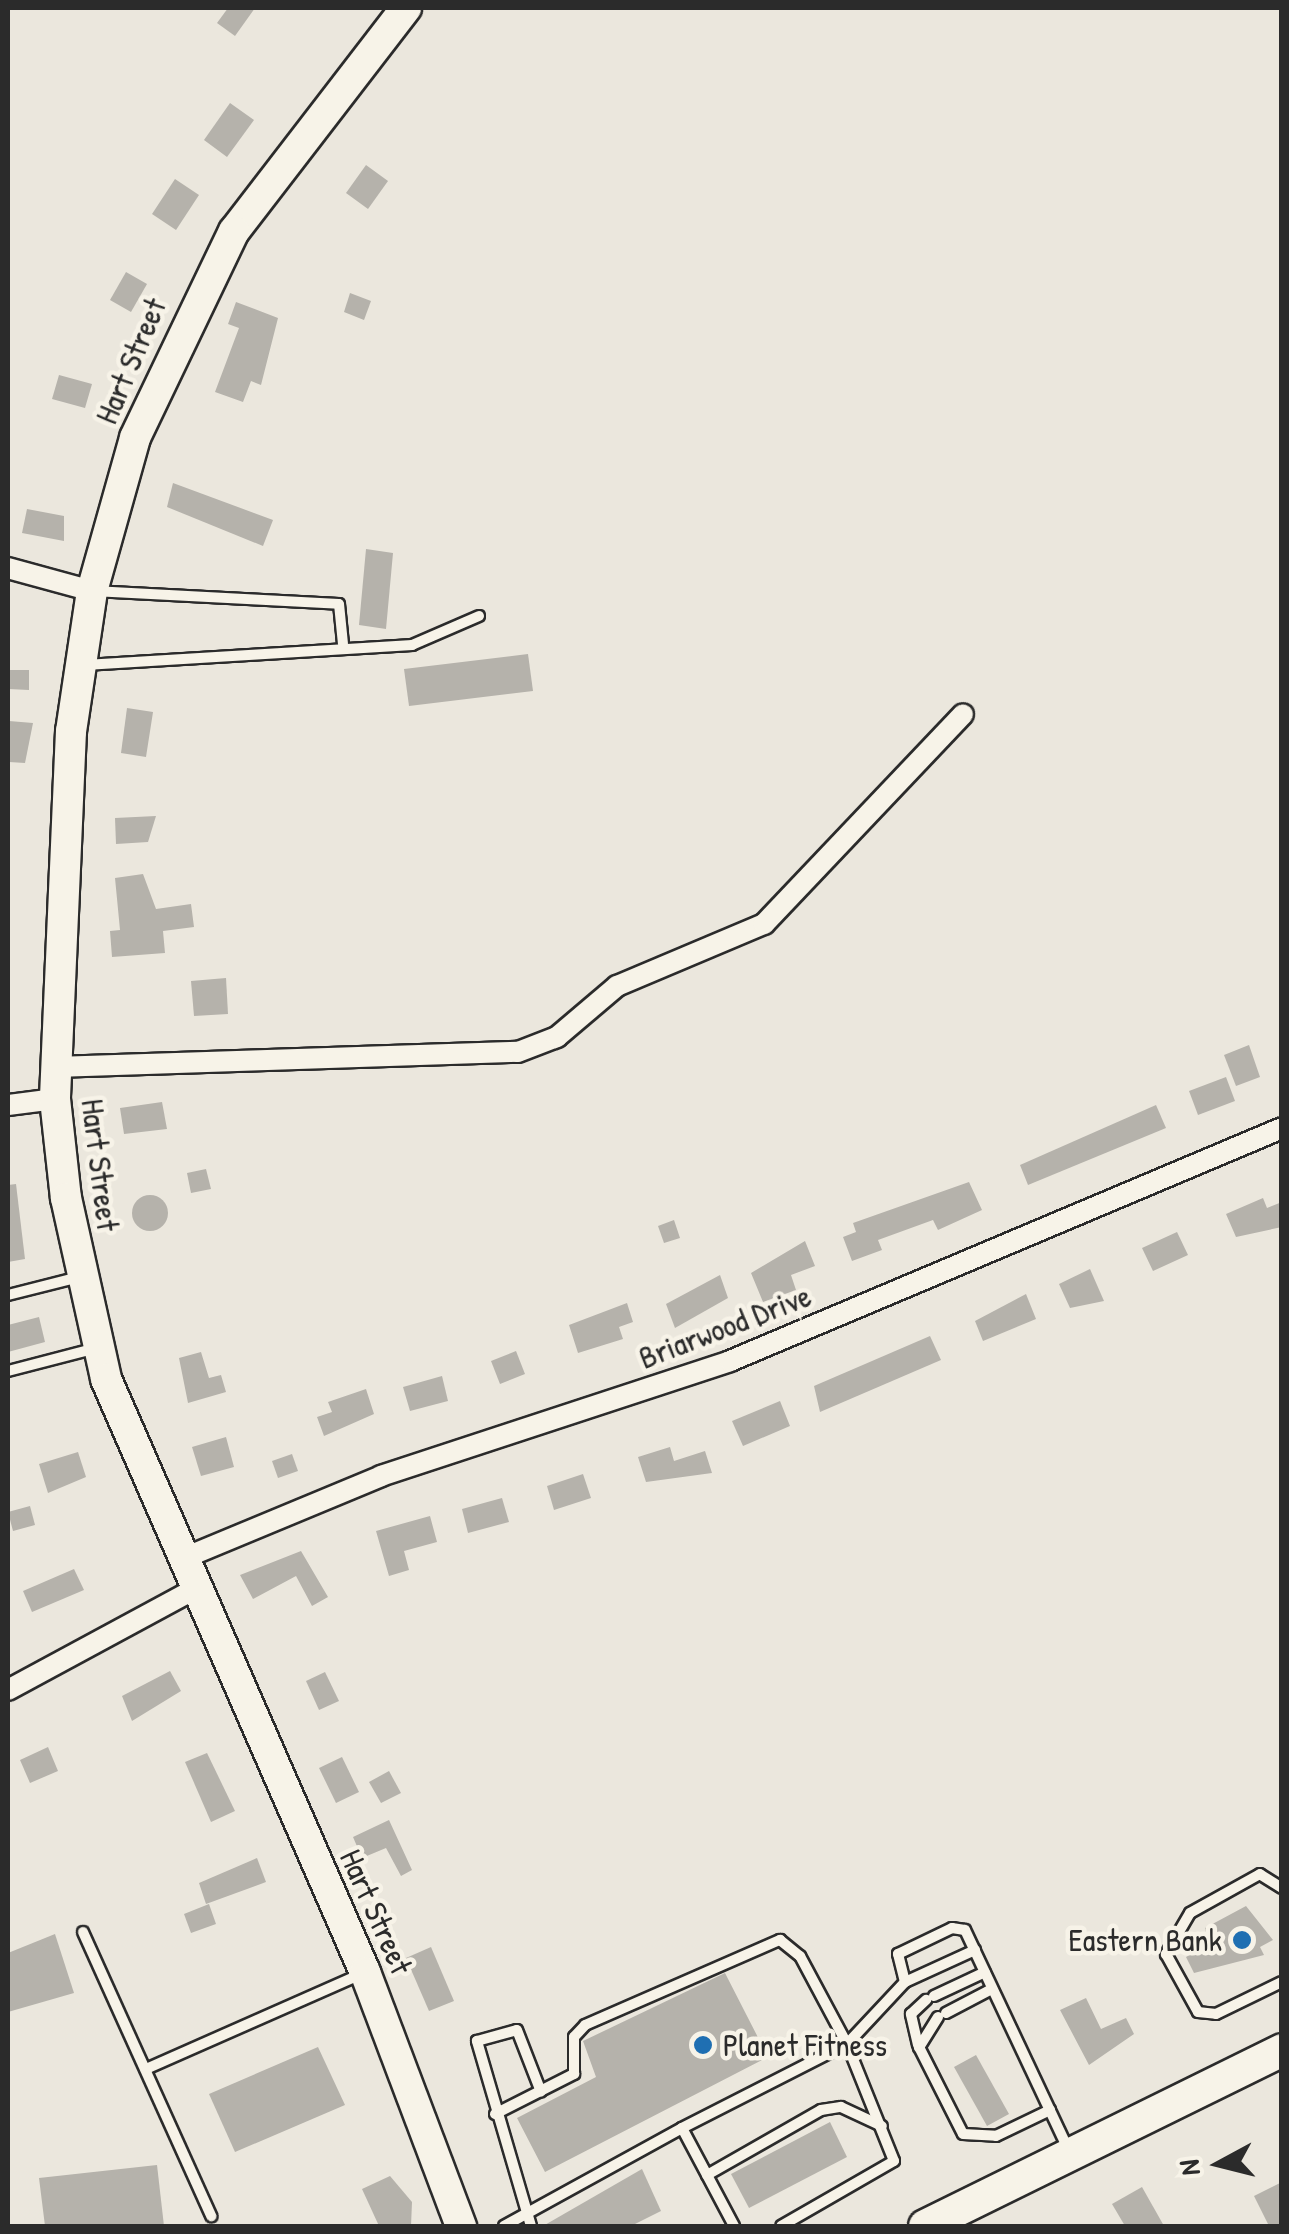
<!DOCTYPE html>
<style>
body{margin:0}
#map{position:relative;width:1289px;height:2234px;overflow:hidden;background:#ebe7dd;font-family:"Patrick Hand",sans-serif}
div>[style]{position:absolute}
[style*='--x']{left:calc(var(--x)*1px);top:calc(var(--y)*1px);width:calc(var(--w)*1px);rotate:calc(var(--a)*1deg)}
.building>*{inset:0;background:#b5b2ab}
.round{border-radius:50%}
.roads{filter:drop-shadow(2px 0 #2b2b2b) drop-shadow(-2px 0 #2b2b2b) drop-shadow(0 2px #2b2b2b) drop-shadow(0 -2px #2b2b2b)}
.lane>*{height:10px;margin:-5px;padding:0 5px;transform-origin:5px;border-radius:5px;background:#f7f3e8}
.street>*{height:20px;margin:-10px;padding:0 10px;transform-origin:10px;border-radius:10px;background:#f7f3e8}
.secondary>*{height:30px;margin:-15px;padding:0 15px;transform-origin:15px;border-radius:15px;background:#f7f3e8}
.primary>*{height:32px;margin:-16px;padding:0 16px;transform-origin:16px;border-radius:16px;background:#f7f3e8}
.dots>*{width:28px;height:28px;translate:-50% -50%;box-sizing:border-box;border:5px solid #f7f3e8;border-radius:50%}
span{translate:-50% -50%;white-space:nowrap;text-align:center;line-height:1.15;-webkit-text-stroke:9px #f7f3e8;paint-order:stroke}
.street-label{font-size:32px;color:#2b2b2b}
.poi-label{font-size:32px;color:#2b2b2b}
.right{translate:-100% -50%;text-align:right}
.left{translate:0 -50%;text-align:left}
.frame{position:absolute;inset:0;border:10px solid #2b2b2b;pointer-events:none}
.north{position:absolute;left:1169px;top:2114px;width:100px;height:100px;-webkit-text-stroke:8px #f7f3e8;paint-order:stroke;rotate:263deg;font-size:28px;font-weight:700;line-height:40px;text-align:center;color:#2b2b2b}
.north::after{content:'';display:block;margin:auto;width:35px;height:45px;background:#2b2b2b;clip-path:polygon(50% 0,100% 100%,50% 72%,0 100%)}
</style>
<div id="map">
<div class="building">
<div style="clip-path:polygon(228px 8px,255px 8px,235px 36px,217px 23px)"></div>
<div style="clip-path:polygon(230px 103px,254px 120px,227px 157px,204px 140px)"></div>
<div style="clip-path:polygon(366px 165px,388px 181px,368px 209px,346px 193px)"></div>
<div style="clip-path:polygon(175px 179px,199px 195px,176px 230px,152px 214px)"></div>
<div style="clip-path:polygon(126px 272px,147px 284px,131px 312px,110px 300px)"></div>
<div style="clip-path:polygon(350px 293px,371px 301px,364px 320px,344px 312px)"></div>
<div style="clip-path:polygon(236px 302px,278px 318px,261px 385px,251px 381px,243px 402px,215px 392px,239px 328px,228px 324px)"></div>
<div style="clip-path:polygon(59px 375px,92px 384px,85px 408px,52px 399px)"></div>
<div style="clip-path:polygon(173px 483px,273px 520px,263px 546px,167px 507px)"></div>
<div style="clip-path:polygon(27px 509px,64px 516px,64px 541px,22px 533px)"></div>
<div style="clip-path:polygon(366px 549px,393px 553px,386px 629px,359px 625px)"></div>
<div style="clip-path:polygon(528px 654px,533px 691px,409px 706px,404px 669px)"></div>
<div style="clip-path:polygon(8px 670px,29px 670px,29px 690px,8px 689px)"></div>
<div style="clip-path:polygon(127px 708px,153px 712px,146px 757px,121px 753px)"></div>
<div style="clip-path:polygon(9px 721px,33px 723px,25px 763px,9px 762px)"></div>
<div style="clip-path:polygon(156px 816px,148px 842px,116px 844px,115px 818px)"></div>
<div style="clip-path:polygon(143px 874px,156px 909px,191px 904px,194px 927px,163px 931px,165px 953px,112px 957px,110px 931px,120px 930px,115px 878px)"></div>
<div style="clip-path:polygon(226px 978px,228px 1014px,194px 1016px,191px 981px)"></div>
<div style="clip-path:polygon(1249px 1045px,1260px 1077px,1236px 1086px,1224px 1055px)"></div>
<div style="clip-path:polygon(1226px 1077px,1235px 1101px,1198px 1115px,1189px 1091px)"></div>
<div style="clip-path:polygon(162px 1102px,167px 1129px,124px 1134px,120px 1108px)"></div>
<div style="clip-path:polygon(1156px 1105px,1166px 1128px,1028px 1185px,1020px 1165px)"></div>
<div style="clip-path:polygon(206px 1169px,211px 1189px,191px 1193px,187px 1173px)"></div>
<div style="clip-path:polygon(969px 1182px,982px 1210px,938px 1230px,933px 1220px,878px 1240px,882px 1250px,852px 1261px,843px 1237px,856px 1232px,853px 1223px)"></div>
<div style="clip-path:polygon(16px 1184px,25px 1259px,8px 1262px,8px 1185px)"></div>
<div class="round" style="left:132px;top:1195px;width:36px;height:36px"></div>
<div style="clip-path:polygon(1263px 1198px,1267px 1208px,1282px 1202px,1282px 1227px,1236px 1237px,1226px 1214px)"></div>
<div style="clip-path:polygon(674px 1220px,680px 1238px,664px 1243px,658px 1226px)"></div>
<div style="clip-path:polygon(1177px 1232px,1188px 1255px,1153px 1271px,1142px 1248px)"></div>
<div style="clip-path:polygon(805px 1241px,815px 1266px,791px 1275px,796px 1290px,763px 1302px,751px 1273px)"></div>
<div style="clip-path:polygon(1090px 1269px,1104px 1301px,1070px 1308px,1059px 1284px)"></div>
<div style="clip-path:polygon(720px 1275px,728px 1298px,675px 1328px,666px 1304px)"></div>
<div style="clip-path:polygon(1026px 1294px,1036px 1319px,983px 1341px,975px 1321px)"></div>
<div style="clip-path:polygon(627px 1303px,633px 1322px,619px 1327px,623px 1339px,578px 1353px,569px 1325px)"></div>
<div style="clip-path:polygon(39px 1317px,45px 1342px,8px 1352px,8px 1325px)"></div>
<div style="clip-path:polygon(930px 1336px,941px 1360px,820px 1412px,814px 1386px)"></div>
<div style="clip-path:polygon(516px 1351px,525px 1374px,500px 1384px,491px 1361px)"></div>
<div style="clip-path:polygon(201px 1352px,209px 1378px,221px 1375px,226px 1392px,188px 1403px,179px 1358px)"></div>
<div style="clip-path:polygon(442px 1376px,448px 1401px,410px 1411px,403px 1387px)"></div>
<div style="clip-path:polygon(366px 1389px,374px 1414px,324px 1436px,317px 1417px,332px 1412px,328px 1402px)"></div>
<div style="clip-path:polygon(780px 1401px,790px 1426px,743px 1446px,732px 1421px)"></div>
<div style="clip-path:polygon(226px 1437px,234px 1467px,201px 1476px,192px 1447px)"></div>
<div style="clip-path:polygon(670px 1447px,674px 1461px,705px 1451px,712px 1473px,646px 1482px,638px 1457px)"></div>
<div style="clip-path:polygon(78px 1452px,86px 1477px,48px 1493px,39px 1464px)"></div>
<div style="clip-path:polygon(292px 1454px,298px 1471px,278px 1478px,272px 1461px)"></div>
<div style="clip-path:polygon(583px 1474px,591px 1498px,554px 1510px,547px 1486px)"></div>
<div style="clip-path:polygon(502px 1498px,509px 1522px,468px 1533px,462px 1509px)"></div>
<div style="clip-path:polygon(30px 1506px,35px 1525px,13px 1531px,8px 1512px)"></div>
<div style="clip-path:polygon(430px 1516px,437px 1542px,404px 1551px,409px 1570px,389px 1576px,376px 1531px)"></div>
<div style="clip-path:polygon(301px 1551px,328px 1597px,312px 1606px,296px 1576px,253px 1599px,240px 1575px)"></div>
<div style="clip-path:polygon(74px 1569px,84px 1590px,32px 1612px,23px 1591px)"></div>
<div style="clip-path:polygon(170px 1671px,181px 1691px,132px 1721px,122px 1696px)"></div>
<div style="clip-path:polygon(325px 1672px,339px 1701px,319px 1710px,306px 1681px)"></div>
<div style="clip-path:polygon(48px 1747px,58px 1771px,30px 1783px,20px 1760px)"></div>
<div style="clip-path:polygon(207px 1753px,235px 1811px,211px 1822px,185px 1762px)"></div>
<div style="clip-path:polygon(342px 1757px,359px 1792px,336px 1803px,319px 1768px)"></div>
<div style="clip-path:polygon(389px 1771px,401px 1793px,381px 1803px,369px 1782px)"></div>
<div style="clip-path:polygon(389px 1820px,412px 1870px,401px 1876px,386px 1848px,362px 1858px,353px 1837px)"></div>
<div style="clip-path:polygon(257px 1858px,266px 1882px,206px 1904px,199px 1883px)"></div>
<div style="clip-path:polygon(209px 1904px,216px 1924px,191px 1933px,184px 1914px)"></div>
<div style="clip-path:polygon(1246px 1906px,1273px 1940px,1260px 1947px,1264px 1955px,1194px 1973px,1186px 1957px,1208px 1945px,1205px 1928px)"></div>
<div style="clip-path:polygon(55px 1934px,74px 1993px,8px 2012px,8px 1953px)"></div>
<div style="clip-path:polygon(431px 1947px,454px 2001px,429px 2011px,406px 1958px)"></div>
<div style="clip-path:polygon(725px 1973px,768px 2057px,545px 2172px,517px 2118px,596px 2077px,583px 2041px)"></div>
<div style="clip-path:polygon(1086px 1998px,1101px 2029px,1126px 2018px,1134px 2034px,1089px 2065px,1060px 2010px)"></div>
<div style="clip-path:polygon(318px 2047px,345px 2105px,235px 2152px,209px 2094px)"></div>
<div style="clip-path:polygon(976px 2055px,1009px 2114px,987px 2126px,954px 2067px)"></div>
<div style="clip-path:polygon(830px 2122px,847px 2157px,749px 2208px,731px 2174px)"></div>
<div style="clip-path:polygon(157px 2165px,164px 2226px,45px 2226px,39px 2178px)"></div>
<div style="clip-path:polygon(642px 2169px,661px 2211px,631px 2226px,543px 2226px)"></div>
<div style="clip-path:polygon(390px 2176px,412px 2202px,411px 2226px,379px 2226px,362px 2189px)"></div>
<div style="clip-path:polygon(1282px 2182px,1282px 2226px,1269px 2226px,1254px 2196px)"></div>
<div style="clip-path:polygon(1142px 2187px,1164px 2226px,1125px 2226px,1112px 2204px)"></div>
</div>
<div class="roads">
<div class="lane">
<div style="--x:93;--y:591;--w:246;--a:3"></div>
<div style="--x:339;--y:604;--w:40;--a:84.3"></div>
<div style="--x:85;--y:665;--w:328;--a:-3.5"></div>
<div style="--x:412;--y:645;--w:73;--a:-23.4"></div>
<div style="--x:8;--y:1295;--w:73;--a:-14.2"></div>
<div style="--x:8;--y:1371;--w:92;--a:-14.5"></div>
<div style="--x:1282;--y:1888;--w:26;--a:-148"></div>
<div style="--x:1260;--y:1874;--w:80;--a:150.9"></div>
<div style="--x:1190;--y:1913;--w:48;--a:120.3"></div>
<div style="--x:1166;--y:1954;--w:66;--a:61.1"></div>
<div style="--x:1198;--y:2012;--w:18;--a:6"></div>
<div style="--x:1216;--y:2014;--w:73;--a:-25.9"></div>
<div style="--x:83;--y:1932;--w:312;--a:65.7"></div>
<div style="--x:905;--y:1982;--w:77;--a:-24.6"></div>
<div style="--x:934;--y:1996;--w:56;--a:-25.2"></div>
<div style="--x:946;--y:2013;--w:52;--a:-27.6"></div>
<div style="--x:938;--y:2017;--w:36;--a:122"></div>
<div style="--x:919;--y:2047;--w:97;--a:63.2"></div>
<div style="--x:963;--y:2134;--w:33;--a:3"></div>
<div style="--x:996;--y:2136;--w:60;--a:-25.7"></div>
<div style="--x:918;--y:2045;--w:32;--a:-103"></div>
<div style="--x:911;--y:2014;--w:21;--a:-43"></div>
<div style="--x:146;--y:2069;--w:238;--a:-23.8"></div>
<div style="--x:495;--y:2114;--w:89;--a:-26.9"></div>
<div style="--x:574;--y:2074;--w:37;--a:-90"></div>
<div style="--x:574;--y:2037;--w:16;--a:-47"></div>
<div style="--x:585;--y:2025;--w:213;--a:-23.6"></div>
<div style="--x:780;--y:1940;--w:26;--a:39"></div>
<div style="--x:800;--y:1956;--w:100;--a:61.9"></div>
<div style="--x:847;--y:2044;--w:126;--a:68.1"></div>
<div style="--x:894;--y:2161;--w:130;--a:150.1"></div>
<div style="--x:682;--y:2128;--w:185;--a:-27"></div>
<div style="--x:847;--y:2044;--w:85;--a:-46.9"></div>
<div style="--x:905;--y:1982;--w:29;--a:-104"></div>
<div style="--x:898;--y:1954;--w:60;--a:-25.7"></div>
<div style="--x:952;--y:1928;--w:13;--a:9"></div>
<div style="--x:965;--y:1930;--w:242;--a:64.8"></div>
<div style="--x:707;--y:2175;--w:131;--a:-29.7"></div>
<div style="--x:821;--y:2110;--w:20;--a:-9"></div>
<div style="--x:841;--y:2107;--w:45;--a:24.9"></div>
<div style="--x:504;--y:2226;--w:203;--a:-28.8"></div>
<div style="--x:682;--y:2128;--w:111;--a:62"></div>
<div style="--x:531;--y:2226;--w:193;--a:-106.3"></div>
<div style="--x:477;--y:2041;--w:41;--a:-15.4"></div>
<div style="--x:517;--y:2030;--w:66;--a:68.8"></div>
</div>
<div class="street">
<div style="--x:8;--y:568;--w:87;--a:15.3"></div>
<div style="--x:55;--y:1067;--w:463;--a:-1.9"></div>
<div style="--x:518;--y:1052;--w:42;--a:-21"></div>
<div style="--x:557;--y:1037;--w:79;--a:-40.4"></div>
<div style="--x:617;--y:986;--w:160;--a:-22.9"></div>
<div style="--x:764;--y:924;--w:289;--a:-46.5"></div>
<div style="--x:8;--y:1105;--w:47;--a:-7.3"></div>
<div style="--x:182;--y:1559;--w:216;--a:-22.6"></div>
<div style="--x:381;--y:1476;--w:367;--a:-18.2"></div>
<div style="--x:730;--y:1361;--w:599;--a:-22.88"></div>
<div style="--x:8;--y:1690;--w:213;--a:-28.4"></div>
</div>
<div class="secondary">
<div style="--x:406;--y:8;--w:282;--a:127.6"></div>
<div style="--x:234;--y:231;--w:229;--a:115.6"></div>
<div style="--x:135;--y:438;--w:159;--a:105.7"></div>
<div style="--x:92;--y:591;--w:142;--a:98.5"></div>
<div style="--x:71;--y:731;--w:368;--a:92.5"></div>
<div style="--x:55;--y:1099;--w:100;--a:83.7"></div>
<div style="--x:66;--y:1198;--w:185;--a:77.5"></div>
<div style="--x:106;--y:1379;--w:647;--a:66.41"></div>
<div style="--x:365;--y:1972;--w:272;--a:69.3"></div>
</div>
<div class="primary">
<div style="--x:925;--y:2226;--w:398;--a:-26.2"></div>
</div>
</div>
<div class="dots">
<div style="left:1242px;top:1940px;background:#1f6fb2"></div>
<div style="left:703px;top:2045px;background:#1f6fb2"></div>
</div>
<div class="street-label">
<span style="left:131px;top:361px;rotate:-67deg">Hart Street</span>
<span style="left:100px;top:1165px;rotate:83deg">Hart Street</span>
<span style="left:725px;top:1327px;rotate:-21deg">Briarwood Drive</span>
<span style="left:376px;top:1912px;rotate:66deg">Hart Street</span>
</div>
<div class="poi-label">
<span class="right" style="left:1222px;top:1940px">Eastern Bank</span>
<span class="left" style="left:723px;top:2045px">Planet Fitness</span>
</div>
<div class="frame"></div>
<div class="north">N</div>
</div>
